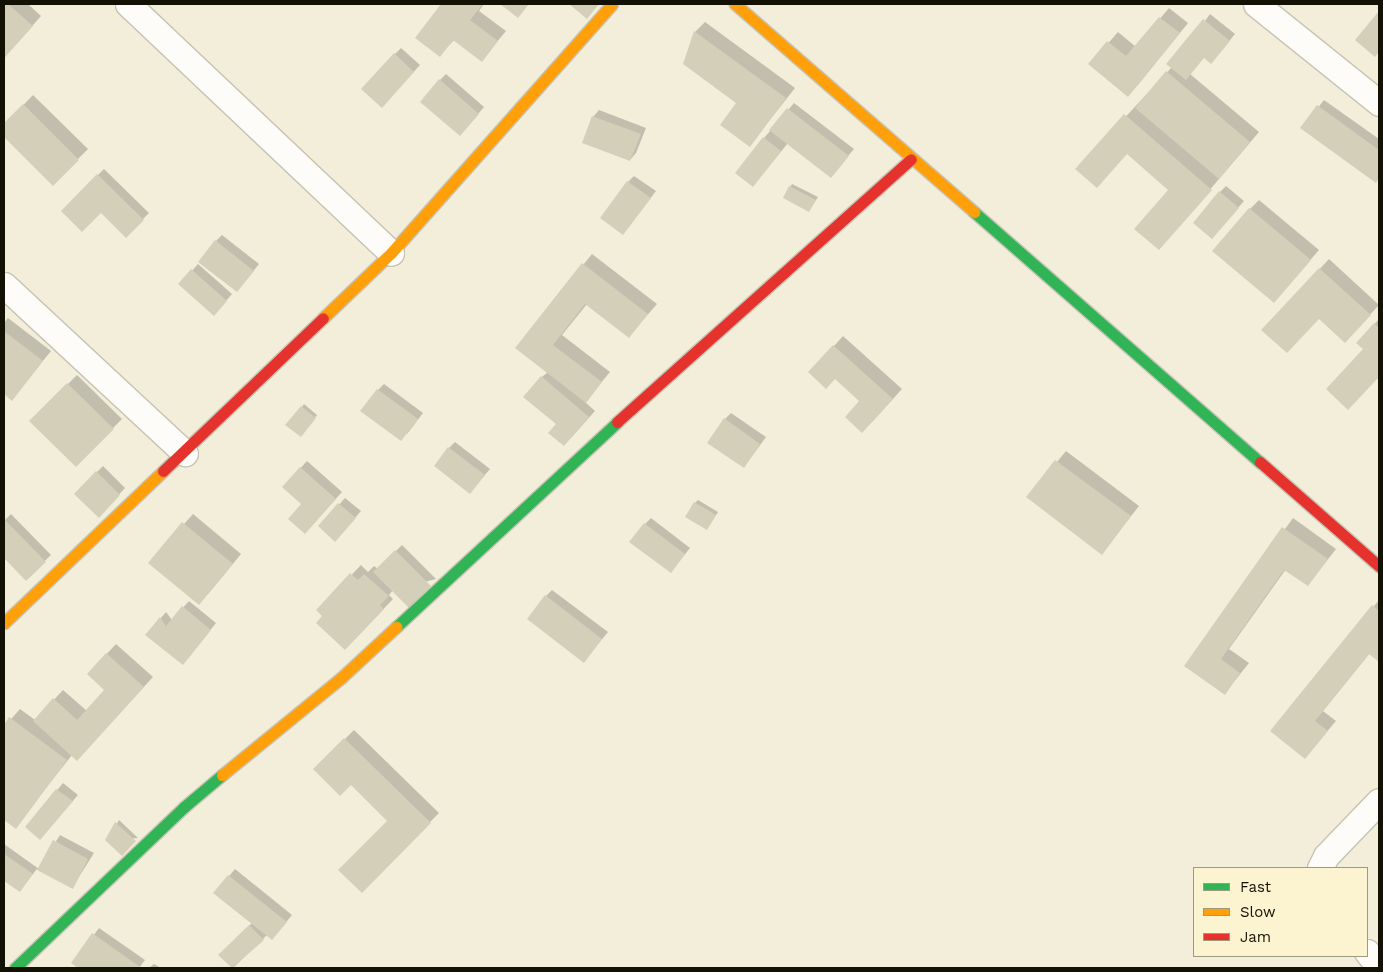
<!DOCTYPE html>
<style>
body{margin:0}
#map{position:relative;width:1383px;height:972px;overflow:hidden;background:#f2eeda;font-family:"Work Sans",sans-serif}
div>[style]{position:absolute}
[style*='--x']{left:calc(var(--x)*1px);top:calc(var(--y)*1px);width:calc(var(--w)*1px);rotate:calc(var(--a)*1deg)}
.shadow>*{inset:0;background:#0003}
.building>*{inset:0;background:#d4cfb8}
.roads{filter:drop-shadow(1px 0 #c6c3b4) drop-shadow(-1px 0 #c6c3b4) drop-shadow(0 1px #c6c3b4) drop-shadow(0 -1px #c6c3b4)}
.street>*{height:25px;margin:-12.5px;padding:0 12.5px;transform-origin:12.5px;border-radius:12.5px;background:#fdfcf9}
.fast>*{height:11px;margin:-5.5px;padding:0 5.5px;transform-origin:5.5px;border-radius:5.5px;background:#30b455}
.slow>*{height:11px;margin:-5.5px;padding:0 5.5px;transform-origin:5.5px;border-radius:5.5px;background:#ff9f0a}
.jam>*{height:11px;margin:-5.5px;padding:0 5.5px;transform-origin:5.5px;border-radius:5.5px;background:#e5322d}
span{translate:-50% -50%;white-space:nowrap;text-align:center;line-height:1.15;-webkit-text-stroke:5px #fcf4d0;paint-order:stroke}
.frame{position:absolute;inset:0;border:5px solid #131004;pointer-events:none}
.legend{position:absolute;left:1193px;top:867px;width:175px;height:90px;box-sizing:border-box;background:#fcf4d0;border:1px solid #9f997e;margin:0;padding:6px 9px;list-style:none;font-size:15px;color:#131004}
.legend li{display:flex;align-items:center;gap:10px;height:25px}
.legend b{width:25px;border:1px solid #9f997e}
</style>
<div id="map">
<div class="shadow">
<div style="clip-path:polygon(4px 4px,28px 4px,41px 16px,4px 58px)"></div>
<div style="clip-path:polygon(443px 4px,484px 4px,479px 11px,506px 31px,482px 60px,454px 40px,440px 55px,417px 38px)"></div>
<div style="clip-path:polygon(1169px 8px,1188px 23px,1137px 86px,1090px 64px,1118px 32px,1136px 47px)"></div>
<div style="clip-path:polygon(1210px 14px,1235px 34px,1217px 56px,1204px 57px,1190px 74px,1259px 132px,1168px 239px,1170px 190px,1127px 153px,1077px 169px,1172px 67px)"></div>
<div style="clip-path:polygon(705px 22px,795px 88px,750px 145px,738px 103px,684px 63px,695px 32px)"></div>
<div style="clip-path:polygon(401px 48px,420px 65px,388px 100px,395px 54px)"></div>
<div style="clip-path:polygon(446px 74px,484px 107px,466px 128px,440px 80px)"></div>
<div style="clip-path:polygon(33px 95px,88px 149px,53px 184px,4px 135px,4px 125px)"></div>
<div style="clip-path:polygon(1324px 100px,1379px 139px,1379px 177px,1376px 181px,1302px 128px)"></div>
<div style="clip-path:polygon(794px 103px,854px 149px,831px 176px,788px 143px,753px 186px,764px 138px)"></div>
<div style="clip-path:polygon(599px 110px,646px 128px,636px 153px,630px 160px,593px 117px)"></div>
<div style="clip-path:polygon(104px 169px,149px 213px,126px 236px,101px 211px,62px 211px)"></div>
<div style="clip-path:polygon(634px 176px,656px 191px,623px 234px,628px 182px)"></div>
<div style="clip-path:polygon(792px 184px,818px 197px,809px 210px,790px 187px)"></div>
<div style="clip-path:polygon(1226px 186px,1244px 201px,1218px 231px,1220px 192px)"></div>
<div style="clip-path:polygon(1259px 200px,1319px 250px,1274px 302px,1250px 209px)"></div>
<div style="clip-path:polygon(222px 235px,259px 264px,237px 291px,216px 241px)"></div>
<div style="clip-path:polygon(592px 254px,657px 304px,629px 336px,587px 304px,562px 335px,610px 372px,585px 402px,595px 411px,570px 439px,557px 424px,542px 377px,548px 372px,516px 348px)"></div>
<div style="clip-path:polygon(1329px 259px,1379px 305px,1354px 332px,1319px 317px,1263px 330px)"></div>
<div style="clip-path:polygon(198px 264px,232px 294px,220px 308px,180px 284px)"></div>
<div style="clip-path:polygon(8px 318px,51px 351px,12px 399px,4px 392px,4px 323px)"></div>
<div style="clip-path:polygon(1379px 319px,1379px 375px,1348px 408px,1365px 349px,1357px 343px)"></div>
<div style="clip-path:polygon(843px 336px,902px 389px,872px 422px,834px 346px)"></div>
<div style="clip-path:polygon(77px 375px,122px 419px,76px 465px,31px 421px)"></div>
<div style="clip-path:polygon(384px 384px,423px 413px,407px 434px,378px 390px)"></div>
<div style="clip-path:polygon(304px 404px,317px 415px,303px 433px,302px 407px)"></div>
<div style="clip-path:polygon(731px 413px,766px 437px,744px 467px,725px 419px)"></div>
<div style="clip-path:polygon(455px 442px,490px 469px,470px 492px,449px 448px)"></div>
<div style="clip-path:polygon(1066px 451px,1139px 506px,1102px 553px,1028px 497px)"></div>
<div style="clip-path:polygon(307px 461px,342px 492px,311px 526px,303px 503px,284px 486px)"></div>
<div style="clip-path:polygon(103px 466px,125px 488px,99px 516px,75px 494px)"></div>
<div style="clip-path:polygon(345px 498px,361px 511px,341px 534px,320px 526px)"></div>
<div style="clip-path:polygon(698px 500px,718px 512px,707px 529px,695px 503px)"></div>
<div style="clip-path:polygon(11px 514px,51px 555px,26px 579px,4px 556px,4px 521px)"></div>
<div style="clip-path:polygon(193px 514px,241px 554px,208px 594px,149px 563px)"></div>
<div style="clip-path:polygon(651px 518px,690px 548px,671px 572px,645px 524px)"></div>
<div style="clip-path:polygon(1293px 518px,1336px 549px,1308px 585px,1286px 569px,1229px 649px,1249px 663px,1225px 693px,1186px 666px)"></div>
<div style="clip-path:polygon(402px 545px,436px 579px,393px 590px,389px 595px,393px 599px,355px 639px,318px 610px,361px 565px,368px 572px,374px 566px,378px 569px)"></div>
<div style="clip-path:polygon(552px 590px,608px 632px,584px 661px,546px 596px)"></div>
<div style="clip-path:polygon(1379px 600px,1379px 660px,1370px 653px,1323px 711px,1336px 721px,1305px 757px,1272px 730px)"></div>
<div style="clip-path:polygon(189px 601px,216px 623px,189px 657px,147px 634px,166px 612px,172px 620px)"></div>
<div style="clip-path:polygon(116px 644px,153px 677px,86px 750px,72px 755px,15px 827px,4px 818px,4px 727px,20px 709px,35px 720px,63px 690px,87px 711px,106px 690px,88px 674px)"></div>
<div style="clip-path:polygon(354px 730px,439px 813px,362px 891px,389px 821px,351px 784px,315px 769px)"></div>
<div style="clip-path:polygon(63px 783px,78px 795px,46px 832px,27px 827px)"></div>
<div style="clip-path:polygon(119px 820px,138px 838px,107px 840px)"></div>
<div style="clip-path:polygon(60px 835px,94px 853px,72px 888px,37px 869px,20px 890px,4px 879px,4px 844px,39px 869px)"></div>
<div style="clip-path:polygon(235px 869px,292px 915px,278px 932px,267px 935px,233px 968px,220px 955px,252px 923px,215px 893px)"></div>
<div style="clip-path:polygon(99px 928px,145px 960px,139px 968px,81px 968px,73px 963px)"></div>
<div style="clip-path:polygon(154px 964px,161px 968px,149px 968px)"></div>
</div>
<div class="building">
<div style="clip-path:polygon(4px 4px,8px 4px,33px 26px,4px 58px)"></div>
<div style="clip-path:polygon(441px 4px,483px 4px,470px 20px,498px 41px,482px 62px,453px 40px,440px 57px,415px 38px)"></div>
<div style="clip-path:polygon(500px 4px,529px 4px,518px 18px)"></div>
<div style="clip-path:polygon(569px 4px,599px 4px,587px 19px)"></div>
<div style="clip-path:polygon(1379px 11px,1379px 52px,1375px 57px,1355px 40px)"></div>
<div style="clip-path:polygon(1159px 17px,1180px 33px,1128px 97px,1088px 64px,1107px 41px,1126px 56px)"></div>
<div style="clip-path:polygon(1203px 19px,1230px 41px,1211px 64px,1204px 58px,1186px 80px,1166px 64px)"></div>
<div style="clip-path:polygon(694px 31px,786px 98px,750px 147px,720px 125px,736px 103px,683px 64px)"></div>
<div style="clip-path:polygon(394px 53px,414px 72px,382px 108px,361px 89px)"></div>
<div style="clip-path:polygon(1166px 71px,1250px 142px,1219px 179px,1135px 108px)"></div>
<div style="clip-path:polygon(439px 79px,479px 114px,460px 136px,420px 102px)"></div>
<div style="clip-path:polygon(23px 104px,79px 160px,53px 186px,4px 137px,4px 123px)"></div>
<div style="clip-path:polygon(1317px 105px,1379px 150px,1379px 178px,1376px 183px,1300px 128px)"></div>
<div style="clip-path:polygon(787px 108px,849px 156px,831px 178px,769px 130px)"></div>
<div style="clip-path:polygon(1124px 114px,1212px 190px,1159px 250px,1134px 229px,1168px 190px,1127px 154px,1097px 188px,1075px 169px)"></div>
<div style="clip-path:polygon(592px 116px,641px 134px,630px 161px,582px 143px)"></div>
<div style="clip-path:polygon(763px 137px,781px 151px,753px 187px,735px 173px)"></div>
<div style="clip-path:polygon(97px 174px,144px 220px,126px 238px,101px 213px,82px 232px,61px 211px)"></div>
<div style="clip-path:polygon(627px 181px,651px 198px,623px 235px,600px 218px)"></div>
<div style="clip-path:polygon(789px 186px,816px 200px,809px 212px,783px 198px)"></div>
<div style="clip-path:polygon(1219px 191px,1239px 208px,1212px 239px,1193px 223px)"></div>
<div style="clip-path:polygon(1249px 208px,1311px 260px,1274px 303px,1212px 251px)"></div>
<div style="clip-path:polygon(215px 240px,254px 271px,237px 292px,198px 262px)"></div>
<div style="clip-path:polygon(582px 263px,648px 314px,629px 338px,585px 304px,553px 345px,602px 382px,586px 403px,515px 348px)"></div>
<div style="clip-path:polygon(1319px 268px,1371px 315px,1345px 343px,1319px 319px,1287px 353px,1261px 330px)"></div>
<div style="clip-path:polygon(191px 269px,227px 301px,214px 316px,178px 284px)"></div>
<div style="clip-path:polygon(1374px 323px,1379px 328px,1379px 377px,1348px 410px,1326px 389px,1363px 349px,1356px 343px)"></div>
<div style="clip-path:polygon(4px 331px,43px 361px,12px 401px,4px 394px)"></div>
<div style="clip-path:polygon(833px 345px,893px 399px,862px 433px,845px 417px,859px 401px,835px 379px,826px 389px,808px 372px)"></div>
<div style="clip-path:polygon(541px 376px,589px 417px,564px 446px,548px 433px,556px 424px,523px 397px)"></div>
<div style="clip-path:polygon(67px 383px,114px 429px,76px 467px,29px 421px)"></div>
<div style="clip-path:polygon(377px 389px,418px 419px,401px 441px,360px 411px)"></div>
<div style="clip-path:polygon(301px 406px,316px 418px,301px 437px,285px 425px)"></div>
<div style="clip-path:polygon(724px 418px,760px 444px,744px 468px,707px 443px)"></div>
<div style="clip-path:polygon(448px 447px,485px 475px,470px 494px,434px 466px)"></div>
<div style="clip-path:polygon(1055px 460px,1131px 516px,1102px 555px,1026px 497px)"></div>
<div style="clip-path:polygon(300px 467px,336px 499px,305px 534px,288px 519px,301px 504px,282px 487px)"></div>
<div style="clip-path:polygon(96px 471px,120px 495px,99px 518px,74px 494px)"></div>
<div style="clip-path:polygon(694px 502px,716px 515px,707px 530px,685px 517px)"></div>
<div style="clip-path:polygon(338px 503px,356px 518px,335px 542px,318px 526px)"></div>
<div style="clip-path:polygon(4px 519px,46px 562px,26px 581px,4px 558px)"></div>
<div style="clip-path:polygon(182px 522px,233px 564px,199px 605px,148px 563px)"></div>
<div style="clip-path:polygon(644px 523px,685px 554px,671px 573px,629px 542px)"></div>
<div style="clip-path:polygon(1282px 527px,1328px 559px,1308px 586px,1284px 570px,1221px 659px,1240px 673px,1225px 695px,1184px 666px)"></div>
<div style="clip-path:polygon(395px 550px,431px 586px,409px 608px,373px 572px)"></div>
<div style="clip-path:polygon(350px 573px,358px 580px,364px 574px,389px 596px,380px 605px,384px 609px,345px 650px,316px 623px,322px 616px,316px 610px)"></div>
<div style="clip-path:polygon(545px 595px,602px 639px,584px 663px,527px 619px)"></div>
<div style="clip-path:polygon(1372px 605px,1379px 611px,1379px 662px,1369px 654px,1315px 721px,1328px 731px,1305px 759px,1270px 731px)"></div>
<div style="clip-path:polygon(182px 606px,211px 630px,183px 665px,145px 635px,160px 617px,166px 626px)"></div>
<div style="clip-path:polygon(106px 653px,144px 687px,77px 761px,33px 721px,53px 698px,77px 720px,104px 690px,87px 674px)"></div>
<div style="clip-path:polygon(9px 717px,67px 760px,16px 829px,4px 820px,4px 725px)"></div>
<div style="clip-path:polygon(344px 738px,431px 823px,362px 893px,338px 870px,387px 821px,351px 785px,340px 796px,313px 769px)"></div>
<div style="clip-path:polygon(56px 789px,73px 801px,40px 840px,25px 827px)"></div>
<div style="clip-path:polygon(115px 822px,136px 841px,122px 856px,105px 840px)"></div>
<div style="clip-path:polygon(53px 840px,88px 859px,73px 889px,37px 870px)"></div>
<div style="clip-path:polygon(4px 854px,33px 874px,20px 892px,4px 881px)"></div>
<div style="clip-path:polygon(228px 875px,287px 922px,272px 940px,213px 893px)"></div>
<div style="clip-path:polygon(249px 925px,264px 940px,232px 968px,218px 955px)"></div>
<div style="clip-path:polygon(92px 933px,140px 967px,139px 968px,78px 968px,71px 963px)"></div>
</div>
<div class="roads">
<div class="street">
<div style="--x:128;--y:4;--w:362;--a:43.4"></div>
<div style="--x:1256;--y:4;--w:158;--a:38.8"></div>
<div style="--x:4;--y:285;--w:247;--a:42.9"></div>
<div style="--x:1320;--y:868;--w:13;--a:-63"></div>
<div style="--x:1326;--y:856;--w:76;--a:-46.1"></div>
<div style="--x:1367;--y:952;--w:19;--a:51"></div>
</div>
<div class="fast">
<div style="--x:974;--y:212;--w:380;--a:41.2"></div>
<div style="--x:396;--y:627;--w:301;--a:-42.8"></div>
<div style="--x:15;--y:968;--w:233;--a:-43.6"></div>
<div style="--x:184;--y:807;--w:50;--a:-40.1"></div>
</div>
<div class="slow">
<div style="--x:735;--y:4;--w:317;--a:41"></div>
<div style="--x:323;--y:318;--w:94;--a:-43.7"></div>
<div style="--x:391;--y:253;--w:333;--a:-48.4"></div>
<div style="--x:4;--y:623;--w:220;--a:-43.7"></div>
<div style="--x:222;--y:775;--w:155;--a:-39.2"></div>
<div style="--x:342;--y:677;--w:74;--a:-42.8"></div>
</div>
<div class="jam">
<div style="--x:617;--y:422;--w:394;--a:-41.8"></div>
<div style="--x:1260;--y:462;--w:158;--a:41.2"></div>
<div style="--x:163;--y:471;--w:221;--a:-43.7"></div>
</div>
</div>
<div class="frame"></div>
<ul class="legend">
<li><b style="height:6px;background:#30b455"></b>Fast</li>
<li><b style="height:6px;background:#ff9f0a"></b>Slow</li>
<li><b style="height:6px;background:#e5322d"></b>Jam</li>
</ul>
</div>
